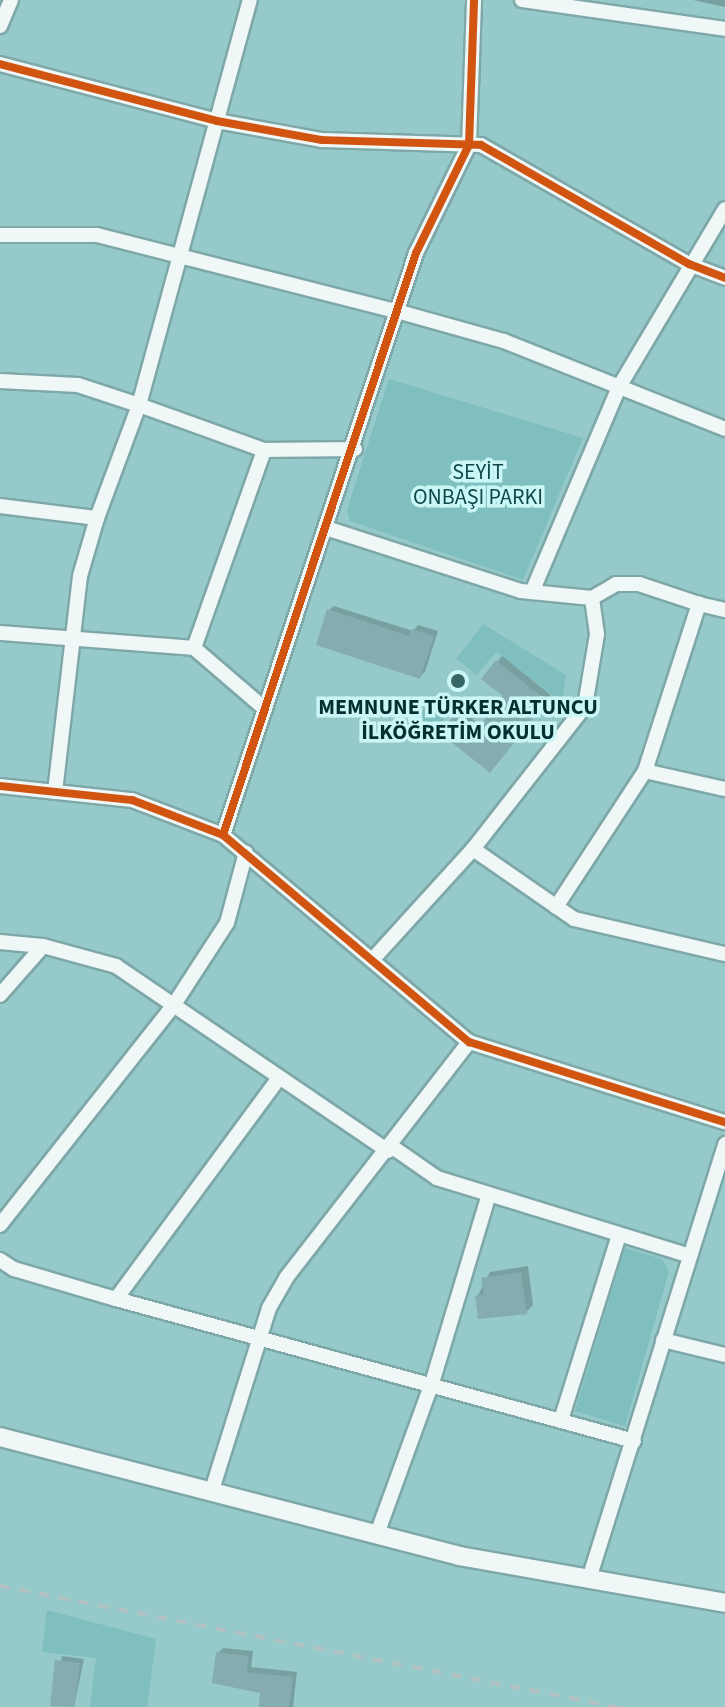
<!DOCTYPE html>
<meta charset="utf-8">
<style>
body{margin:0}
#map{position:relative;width:725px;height:1707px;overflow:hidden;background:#96c9ca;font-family:"Source Sans 3",sans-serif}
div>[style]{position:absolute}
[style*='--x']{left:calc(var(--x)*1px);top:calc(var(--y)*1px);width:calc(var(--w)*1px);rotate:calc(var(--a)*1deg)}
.green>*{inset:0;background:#7fbfc0}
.shadow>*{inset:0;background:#0003}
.building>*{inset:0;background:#84acb1}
.roads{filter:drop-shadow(2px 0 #7ea7a8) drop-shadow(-2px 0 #7ea7a8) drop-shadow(0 2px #7ea7a8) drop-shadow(0 -2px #7ea7a8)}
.minor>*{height:14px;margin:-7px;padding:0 7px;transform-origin:7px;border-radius:7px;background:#eff7f7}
.tertiary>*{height:18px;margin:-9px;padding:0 9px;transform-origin:9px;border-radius:9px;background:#eff7f7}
.rail>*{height:4px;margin-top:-2px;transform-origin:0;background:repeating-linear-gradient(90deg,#b2c2c2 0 10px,transparent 0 20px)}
.cycleway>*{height:8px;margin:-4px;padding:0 4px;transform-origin:4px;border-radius:4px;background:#d15510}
.dots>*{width:22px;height:22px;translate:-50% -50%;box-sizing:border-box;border:4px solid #caf6f6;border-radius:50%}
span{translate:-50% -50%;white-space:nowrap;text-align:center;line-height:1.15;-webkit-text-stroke:7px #caf6f6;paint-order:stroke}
.park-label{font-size:22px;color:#11494a}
.poi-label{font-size:22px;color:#043031;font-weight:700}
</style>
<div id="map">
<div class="green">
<div style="clip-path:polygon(389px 379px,583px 438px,523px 580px,350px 521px,347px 510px)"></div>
<div style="clip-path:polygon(483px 624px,566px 675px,562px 702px,496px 652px,477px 675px,456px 659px)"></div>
<div style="clip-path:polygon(434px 697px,451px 710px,432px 734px,415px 720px)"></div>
<div style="clip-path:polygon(625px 1248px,662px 1259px,669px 1271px,625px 1426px,575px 1411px)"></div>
<div style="clip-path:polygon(47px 1610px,156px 1639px,147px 1707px,90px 1707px,96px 1658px,42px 1652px)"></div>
</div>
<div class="shadow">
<div style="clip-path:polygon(693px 0,725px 0,725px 7px)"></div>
<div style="clip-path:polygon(334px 606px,413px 631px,418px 625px,438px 631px,425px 672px,420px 677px,329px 610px)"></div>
<div style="clip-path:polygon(502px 656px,551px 695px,495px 766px,442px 733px,461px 710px,482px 726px,506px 696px,484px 678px)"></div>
<div style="clip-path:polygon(528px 1266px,533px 1305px,526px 1312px,477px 1297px,490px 1272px)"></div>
<div style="clip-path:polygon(223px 1648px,253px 1651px,251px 1667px,297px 1672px,293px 1707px,261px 1707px,262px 1692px,218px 1653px)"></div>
<div style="clip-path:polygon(62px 1656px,84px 1659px,74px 1707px,52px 1704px)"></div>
</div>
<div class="building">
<div style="clip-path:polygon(327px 609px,409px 636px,412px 629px,434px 636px,420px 679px,316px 645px)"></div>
<div style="clip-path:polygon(496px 660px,547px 701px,490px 773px,440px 733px,455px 714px,476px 730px,503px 696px,481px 679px)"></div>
<div style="clip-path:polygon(521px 1272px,527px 1314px,478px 1319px,475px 1296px,484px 1294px,481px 1278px)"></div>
<div style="clip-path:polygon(216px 1652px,249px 1656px,247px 1672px,293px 1677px,289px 1707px,259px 1707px,260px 1693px,212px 1683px)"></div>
<div style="clip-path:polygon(55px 1660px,80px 1663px,74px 1707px,50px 1706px)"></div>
</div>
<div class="roads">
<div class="minor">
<div style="--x:522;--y:0;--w:205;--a:8.1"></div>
<div style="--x:0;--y:26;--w:28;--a:-67"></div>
<div style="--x:0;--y:64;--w:224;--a:14.7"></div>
<div style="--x:217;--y:121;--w:107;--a:10.3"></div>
<div style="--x:322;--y:140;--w:159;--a:1.8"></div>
<div style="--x:481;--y:145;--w:240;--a:29.8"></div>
<div style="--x:689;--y:264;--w:39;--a:21"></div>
<div style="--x:0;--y:235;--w:97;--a:0"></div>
<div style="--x:97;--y:235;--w:313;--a:14.3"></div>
<div style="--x:400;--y:312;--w:108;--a:15.6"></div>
<div style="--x:504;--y:341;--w:238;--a:21.7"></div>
<div style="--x:0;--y:381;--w:78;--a:2.9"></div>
<div style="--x:78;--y:385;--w:64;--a:18.2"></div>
<div style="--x:139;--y:405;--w:420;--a:-74.7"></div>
<div style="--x:0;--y:506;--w:98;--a:7.1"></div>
<div style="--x:97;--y:518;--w:121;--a:-69.6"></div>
<div style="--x:139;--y:405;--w:133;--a:19.8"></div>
<div style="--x:329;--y:529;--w:202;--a:17.9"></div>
<div style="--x:521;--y:591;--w:71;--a:5.6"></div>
<div style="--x:592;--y:598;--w:28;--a:-30"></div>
<div style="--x:616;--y:584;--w:23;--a:0"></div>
<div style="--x:639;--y:584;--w:63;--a:18.4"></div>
<div style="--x:532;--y:592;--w:223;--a:-67"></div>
<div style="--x:619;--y:387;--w:207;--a:-59.2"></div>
<div style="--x:0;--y:633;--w:195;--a:4.4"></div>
<div style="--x:194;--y:648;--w:94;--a:40.7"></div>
<div style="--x:194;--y:648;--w:210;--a:-70.5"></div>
<div style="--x:264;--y:450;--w:91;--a:-0.6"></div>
<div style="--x:645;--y:771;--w:82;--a:12.7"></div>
<div style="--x:0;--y:786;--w:133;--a:6.1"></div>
<div style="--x:132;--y:800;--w:97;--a:21"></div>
<div style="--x:223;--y:835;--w:322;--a:40.1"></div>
<div style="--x:469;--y:1042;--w:268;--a:17.4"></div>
<div style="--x:55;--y:792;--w:217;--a:-83.4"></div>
<div style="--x:80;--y:576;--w:60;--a:-73.7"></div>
<div style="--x:223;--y:835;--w:613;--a:-71.65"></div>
<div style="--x:416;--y:253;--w:120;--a:-63.9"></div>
<div style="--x:469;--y:145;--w:145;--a:-88"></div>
<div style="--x:473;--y:849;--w:182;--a:-51.9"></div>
<div style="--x:585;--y:706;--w:73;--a:-80.5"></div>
<div style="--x:597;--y:634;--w:36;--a:-98"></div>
<div style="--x:556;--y:907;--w:163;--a:-56.8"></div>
<div style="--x:645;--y:771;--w:176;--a:-72.1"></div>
<div style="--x:699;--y:604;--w:27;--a:13"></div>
<div style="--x:0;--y:942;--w:43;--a:5.3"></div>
<div style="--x:373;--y:959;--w:149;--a:-47.7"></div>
<div style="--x:473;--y:849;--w:123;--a:34.7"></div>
<div style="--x:574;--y:919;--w:155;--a:13.1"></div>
<div style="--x:0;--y:995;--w:65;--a:-48.7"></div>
<div style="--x:43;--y:946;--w:76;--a:15.3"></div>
<div style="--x:116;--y:966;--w:329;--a:34.2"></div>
<div style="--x:391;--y:1146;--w:56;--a:34.8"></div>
<div style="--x:437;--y:1178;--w:262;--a:17.1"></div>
<div style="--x:0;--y:1225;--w:279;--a:-51.7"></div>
<div style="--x:173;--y:1006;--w:99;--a:-57"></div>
<div style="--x:227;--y:923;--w:73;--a:-75"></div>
<div style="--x:0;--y:1260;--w:17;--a:33"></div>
<div style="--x:14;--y:1269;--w:106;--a:16.4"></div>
<div style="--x:116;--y:1299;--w:537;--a:15.33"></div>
<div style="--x:116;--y:1299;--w:275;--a:-53.6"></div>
<div style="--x:663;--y:1340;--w:64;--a:13.6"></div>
<div style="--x:561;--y:1420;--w:194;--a:-72.6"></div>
<div style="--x:212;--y:1490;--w:191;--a:-72.6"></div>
<div style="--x:269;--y:1308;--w:34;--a:-60"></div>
<div style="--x:286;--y:1278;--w:299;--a:-52.2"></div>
<div style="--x:377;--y:1534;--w:161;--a:-70"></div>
<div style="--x:432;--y:1383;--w:194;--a:-73.2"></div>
<div style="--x:589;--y:1579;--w:456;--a:-72.6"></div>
</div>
<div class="tertiary">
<div style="--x:0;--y:1437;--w:474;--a:14.5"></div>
<div style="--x:459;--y:1556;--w:270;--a:10"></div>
</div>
</div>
<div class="rail">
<div style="--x:0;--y:1586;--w:629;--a:11.1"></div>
</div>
<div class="cycleway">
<div style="--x:0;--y:64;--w:224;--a:14.7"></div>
<div style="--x:217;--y:121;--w:107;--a:10.3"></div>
<div style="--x:322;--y:140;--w:159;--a:1.8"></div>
<div style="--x:481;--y:145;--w:240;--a:29.8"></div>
<div style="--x:689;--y:264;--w:39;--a:21"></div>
<div style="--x:0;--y:786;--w:133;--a:6.1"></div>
<div style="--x:132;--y:800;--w:97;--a:21"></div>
<div style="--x:223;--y:835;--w:322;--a:40.1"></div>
<div style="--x:469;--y:1042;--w:268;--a:17.4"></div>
<div style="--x:223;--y:835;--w:613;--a:-71.65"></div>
<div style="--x:416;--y:253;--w:120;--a:-63.9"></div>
<div style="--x:469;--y:145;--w:145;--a:-88"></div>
</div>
<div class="dots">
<div style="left:458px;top:681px;background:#376667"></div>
</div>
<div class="park-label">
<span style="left:478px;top:485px">SEYİT<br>ONBAŞI PARKI</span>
</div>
<div class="poi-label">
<span style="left:458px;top:720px">MEMNUNE TÜRKER ALTUNCU<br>İLKÖĞRETİM OKULU</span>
</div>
</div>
